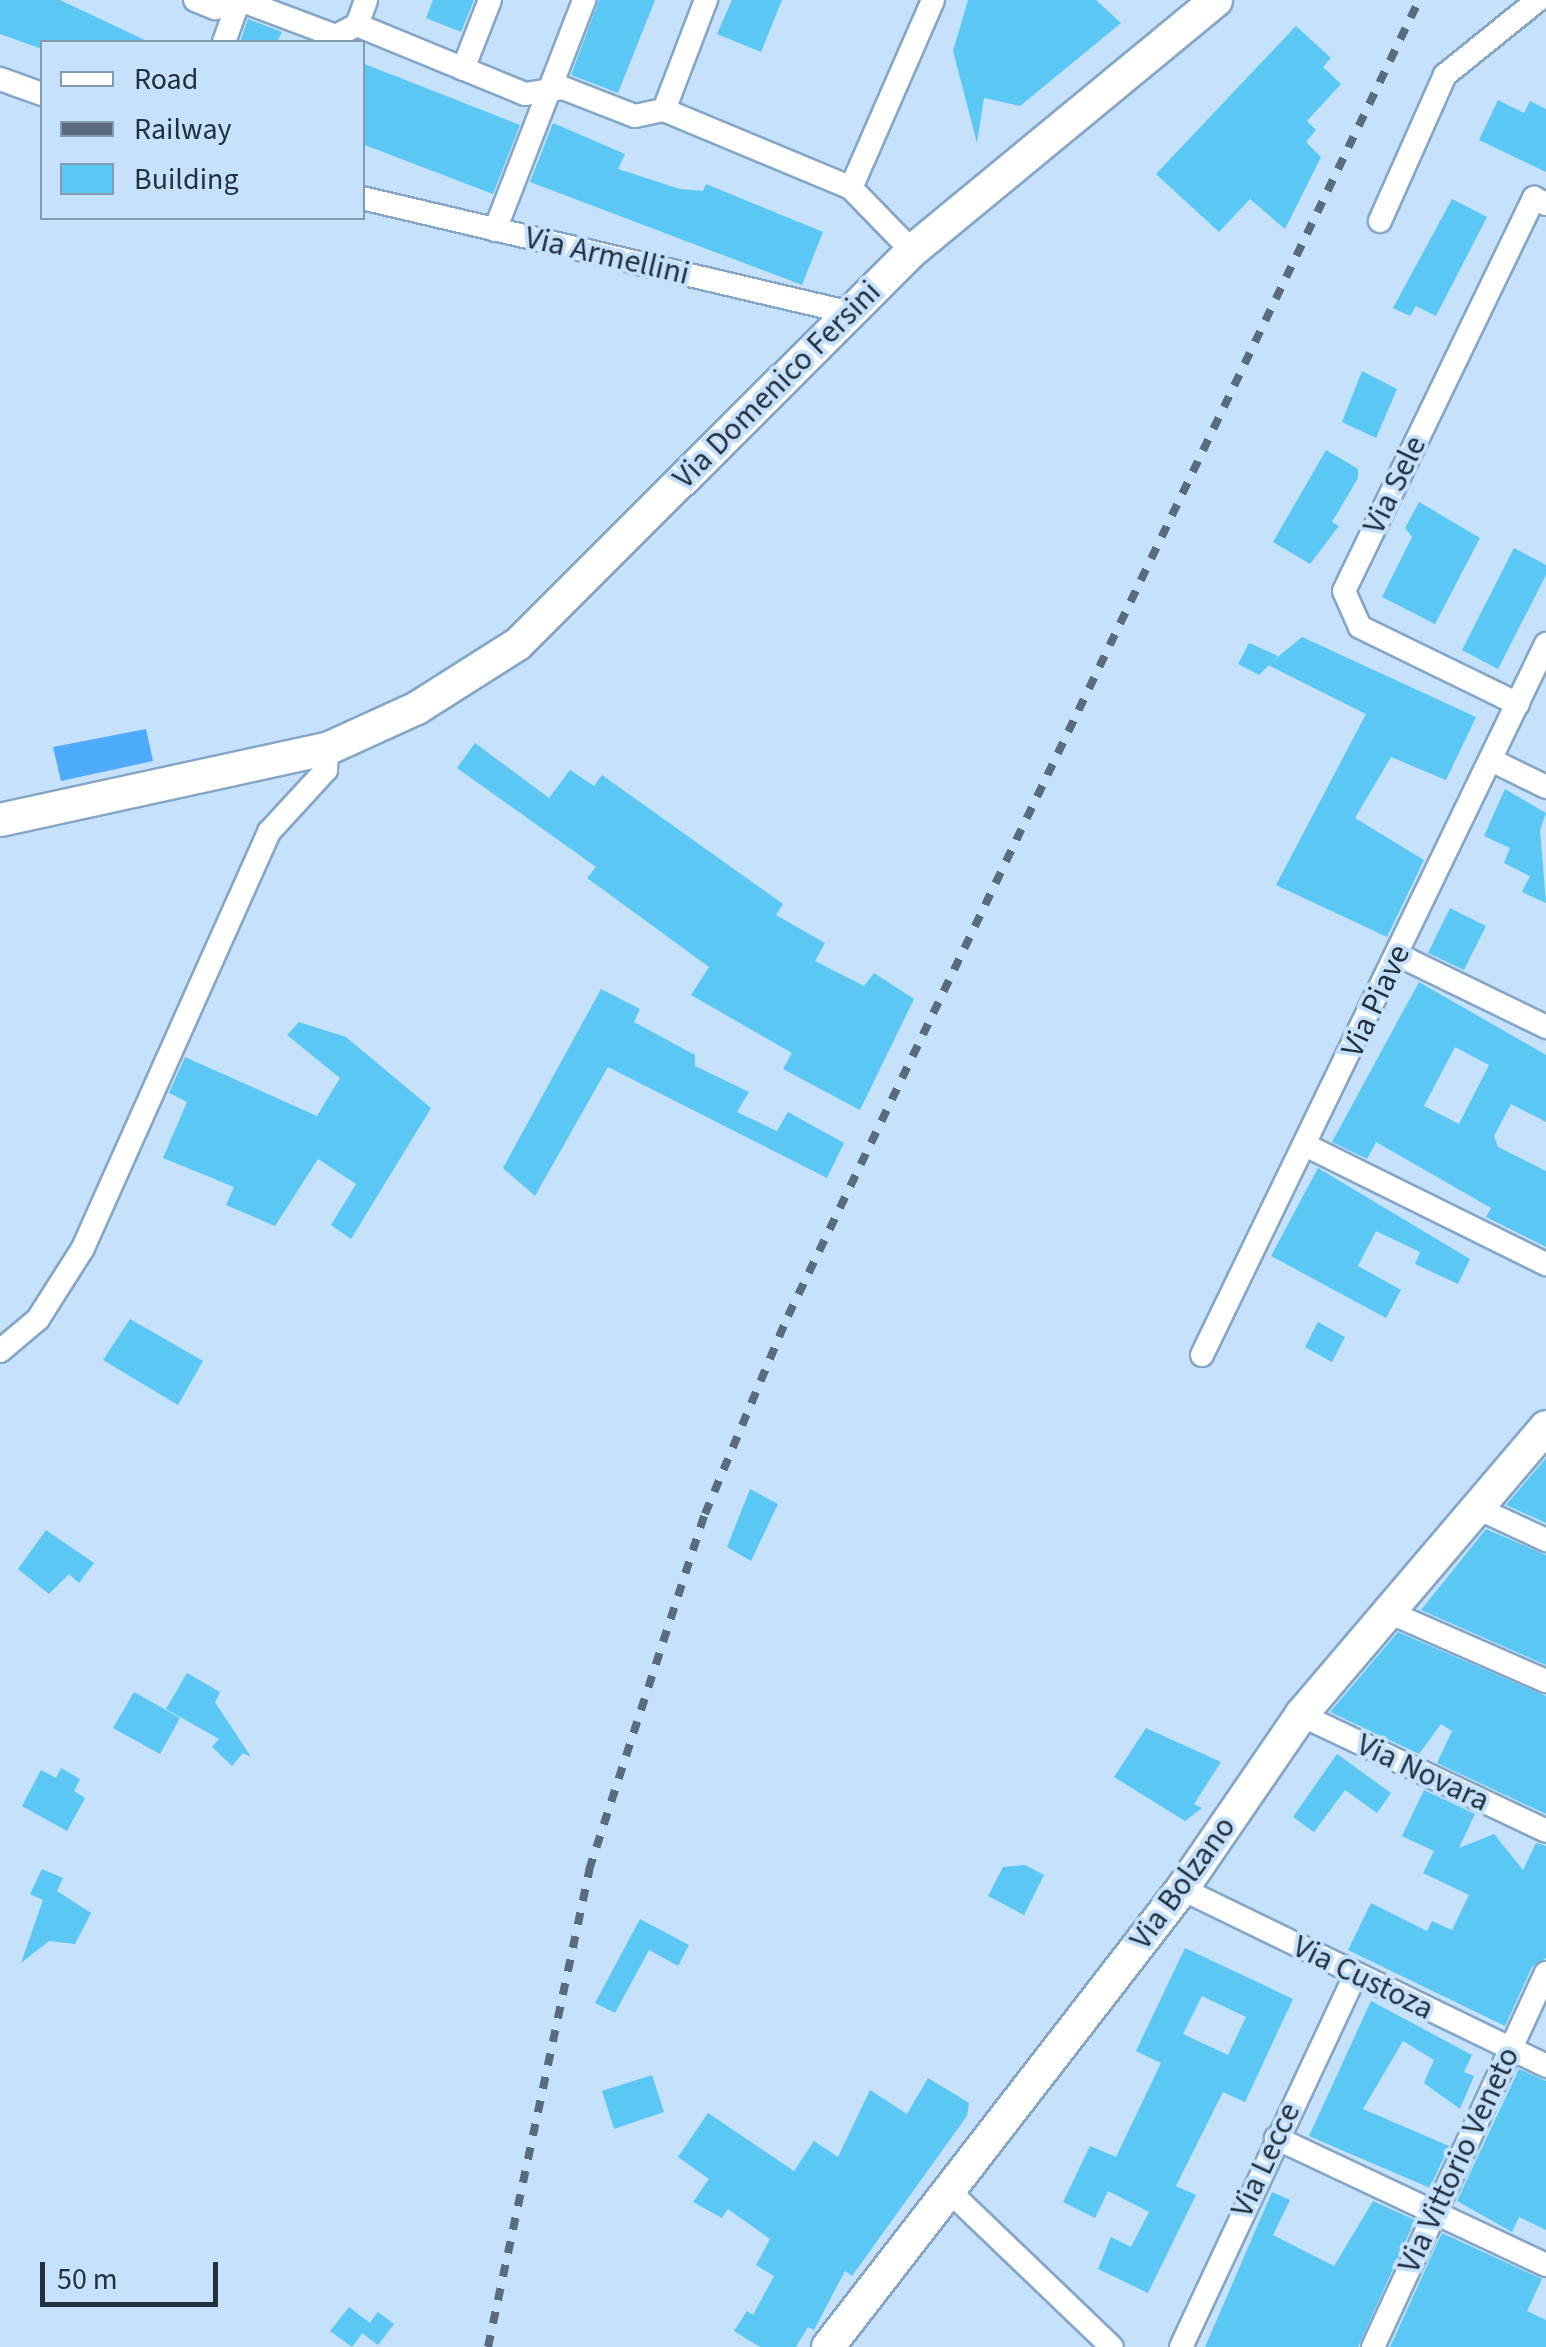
<!DOCTYPE html>
<style>
body{margin:0}
#map{position:relative;width:1546px;height:2347px;overflow:hidden;background:#c5e1fc;font-family:"Source Sans 3",sans-serif}
div>[style]{position:absolute}
[style*='--x']{left:calc(var(--x)*1px);top:calc(var(--y)*1px);width:calc(var(--w)*1px);rotate:calc(var(--a)*1deg)}
.water>*{inset:0;background:#4eaafb}
.building>*{inset:0;background:#5ac7f4}
.roads{filter:drop-shadow(2px 0 #85a6c7) drop-shadow(-2px 0 #85a6c7) drop-shadow(0 2px #85a6c7) drop-shadow(0 -2px #85a6c7)}
.street>*{height:22px;margin:-11px;padding:0 11px;transform-origin:11px;border-radius:11px;background:#fff}
.secondary>*{height:32px;margin:-16px;padding:0 16px;transform-origin:16px;border-radius:16px;background:#fff}
.rail>*{height:8px;margin-top:-4px;transform-origin:0;background:repeating-linear-gradient(90deg,#596b7d 0 12px,transparent 0 24px)}
span{translate:-50% -50%;white-space:nowrap;text-align:center;line-height:1.15;-webkit-text-stroke:8px #c5e1fc;paint-order:stroke}
.street-label{font-size:32px;color:#222f3c}
.legend{position:absolute;left:40px;top:40px;width:325px;height:180px;box-sizing:border-box;background:#c5e1fc;border:2px solid #849aaf;margin:0;padding:12px 18px;list-style:none;font-size:30px;color:#222f3c}
.legend li{display:flex;align-items:center;gap:20px;height:50px}
.legend b{width:50px;border:2px solid #849aaf}
.scale{position:absolute;left:40px;top:2262px;width:178px;height:45px;box-sizing:border-box;border:5px solid #222f3c;border-top:0;padding-left:12px;font-size:30px;line-height:35px;white-space:nowrap;color:#222f3c;-webkit-text-stroke:8px #c5e1fc;paint-order:stroke}
</style>
<div id="map">
<div class="water">
<div style="clip-path:polygon(146px 729px,153px 761px,61px 781px,53px 747px)"></div>
</div>
<div class="building">
<div style="clip-path:polygon(0 0,60px 0,149px 42px,42px 42px,42px 49px,0 34px)"></div>
<div style="clip-path:polygon(433px 0,474px 0,461px 32px,426px 18px)"></div>
<div style="clip-path:polygon(599px 0,655px 0,618px 93px,571px 75px)"></div>
<div style="clip-path:polygon(732px 0,782px 0,761px 52px,717px 34px)"></div>
<div style="clip-path:polygon(968px 0,1096px 0,1121px 23px,1020px 106px,984px 98px,977px 143px,953px 51px)"></div>
<div style="clip-path:polygon(248px 19px,282px 32px,277px 42px,240px 42px)"></div>
<div style="clip-path:polygon(1296px 26px,1331px 58px,1323px 67px,1341px 84px,1307px 121px,1316px 130px,1306px 142px,1321px 157px,1285px 229px,1250px 199px,1219px 232px,1156px 174px)"></div>
<div style="clip-path:polygon(362px 63px,520px 125px,493px 194px,362px 144px)"></div>
<div style="clip-path:polygon(1498px 100px,1524px 113px,1530px 101px,1546px 109px,1546px 172px,1479px 140px)"></div>
<div style="clip-path:polygon(553px 123px,625px 154px,618px 169px,680px 189px,703px 191px,706px 184px,823px 232px,802px 285px,530px 182px)"></div>
<div style="clip-path:polygon(1452px 199px,1487px 217px,1436px 316px,1416px 306px,1410px 316px,1393px 308px)"></div>
<div style="clip-path:polygon(1362px 371px,1397px 389px,1376px 438px,1342px 422px)"></div>
<div style="clip-path:polygon(1326px 450px,1358px 469px,1358px 478px,1332px 522px,1339px 526px,1310px 564px,1273px 542px)"></div>
<div style="clip-path:polygon(1419px 502px,1480px 538px,1435px 624px,1382px 597px,1412px 537px,1405px 528px)"></div>
<div style="clip-path:polygon(1514px 548px,1546px 565px,1546px 575px,1498px 669px,1462px 650px)"></div>
<div style="clip-path:polygon(1302px 637px,1476px 717px,1446px 780px,1391px 757px,1355px 818px,1424px 860px,1387px 937px,1276px 885px,1366px 714px,1268px 665px)"></div>
<div style="clip-path:polygon(1249px 643px,1278px 656px,1259px 675px,1238px 664px)"></div>
<div style="clip-path:polygon(475px 743px,549px 798px,570px 770px,594px 786px,602px 775px,783px 904px,776px 915px,825px 943px,815px 961px,864px 986px,874px 973px,914px 999px,860px 1110px,783px 1069px,792px 1053px,691px 995px,709px 967px,587px 878px,596px 867px,457px 768px)"></div>
<div style="clip-path:polygon(1505px 789px,1546px 813px,1540px 830px,1546px 903px,1522px 892px,1530px 876px,1504px 863px,1510px 848px,1484px 836px)"></div>
<div style="clip-path:polygon(1450px 908px,1486px 926px,1464px 970px,1428px 953px)"></div>
<div style="clip-path:polygon(evenodd,1419px 982px,1546px 1055px,1546px 1122px,1511px 1104px,1494px 1136px,1498px 1147px,1546px 1171px,1546px 1247px,1486px 1217px,1491px 1208px,1376px 1142px,1367px 1159px,1332px 1142px,1419px 982px,1455px 1047px,1489px 1065px,1459px 1124px,1424px 1106px,1455px 1047px)"></div>
<div style="clip-path:polygon(601px 989px,640px 1009px,634px 1022px,695px 1055px,695px 1066px,749px 1092px,737px 1112px,777px 1131px,788px 1112px,844px 1143px,827px 1178px,608px 1067px,535px 1196px,503px 1168px)"></div>
<div style="clip-path:polygon(299px 1022px,346px 1037px,431px 1108px,351px 1239px,331px 1225px,356px 1184px,318px 1159px,275px 1226px,226px 1205px,234px 1187px,163px 1158px,187px 1102px,169px 1093px,185px 1057px,317px 1116px,340px 1078px,287px 1035px)"></div>
<div style="clip-path:polygon(1318px 1168px,1470px 1259px,1458px 1284px,1415px 1264px,1420px 1252px,1376px 1231px,1358px 1266px,1401px 1290px,1386px 1318px,1271px 1256px)"></div>
<div style="clip-path:polygon(130px 1319px,203px 1361px,178px 1405px,103px 1360px)"></div>
<div style="clip-path:polygon(1318px 1322px,1345px 1337px,1332px 1362px,1305px 1347px)"></div>
<div style="clip-path:polygon(1546px 1458px,1546px 1523px,1506px 1505px)"></div>
<div style="clip-path:polygon(750px 1489px,778px 1504px,751px 1561px,727px 1547px)"></div>
<div style="clip-path:polygon(1486px 1529px,1546px 1555px,1546px 1665px,1421px 1610px)"></div>
<div style="clip-path:polygon(46px 1530px,94px 1563px,79px 1583px,69px 1574px,49px 1594px,18px 1569px)"></div>
<div style="clip-path:polygon(1398px 1632px,1546px 1696px,1546px 1814px,1437px 1763px,1452px 1731px,1441px 1724px,1419px 1754px,1330px 1712px)"></div>
<div style="clip-path:polygon(187px 1673px,220px 1692px,215px 1702px,251px 1757px,243px 1753px,232px 1766px,212px 1747px,219px 1739px,166px 1709px)"></div>
<div style="clip-path:polygon(134px 1692px,180px 1718px,160px 1754px,113px 1728px)"></div>
<div style="clip-path:polygon(1146px 1728px,1221px 1762px,1194px 1804px,1202px 1808px,1185px 1821px,1114px 1777px)"></div>
<div style="clip-path:polygon(1337px 1754px,1391px 1793px,1377px 1813px,1345px 1790px,1314px 1832px,1293px 1817px)"></div>
<div style="clip-path:polygon(61px 1768px,80px 1779px,74px 1791px,85px 1798px,67px 1831px,22px 1806px,41px 1770px,56px 1778px)"></div>
<div style="clip-path:polygon(1424px 1790px,1475px 1814px,1459px 1848px,1494px 1834px,1523px 1870px,1536px 1843px,1546px 1846px,1546px 1958px,1532px 1967px,1505px 2026px,1348px 1950px,1371px 1903px,1427px 1931px,1432px 1921px,1452px 1930px,1469px 1895px,1423px 1873px,1434px 1851px,1402px 1836px)"></div>
<div style="clip-path:polygon(1025px 1865px,1044px 1875px,1024px 1915px,988px 1896px,1003px 1867px)"></div>
<div style="clip-path:polygon(42px 1869px,63px 1878px,57px 1891px,91px 1913px,75px 1944px,49px 1941px,21px 1963px,43px 1900px,30px 1894px)"></div>
<div style="clip-path:polygon(640px 1919px,689px 1945px,678px 1966px,649px 1950px,615px 2013px,595px 2003px)"></div>
<div style="clip-path:polygon(evenodd,1185px 1948px,1293px 1999px,1245px 2102px,1223px 2092px,1176px 2186px,1196px 2195px,1148px 2293px,1098px 2269px,1111px 2237px,1131px 2247px,1149px 2212px,1108px 2191px,1095px 2218px,1063px 2202px,1090px 2146px,1116px 2157px,1161px 2063px,1136px 2051px,1185px 1948px,1202px 1996px,1246px 2017px,1228px 2055px,1183px 2034px,1202px 1996px)"></div>
<div style="clip-path:polygon(1371px 2001px,1472px 2055px,1464px 2072px,1474px 2076px,1460px 2109px,1424px 2083px,1434px 2060px,1403px 2041px,1363px 2109px,1449px 2146px,1430px 2188px,1309px 2136px)"></div>
<div style="clip-path:polygon(1519px 2069px,1546px 2081px,1546px 2230px,1519px 2217px,1512px 2232px,1457px 2201px)"></div>
<div style="clip-path:polygon(652px 2075px,664px 2112px,614px 2129px,602px 2091px)"></div>
<div style="clip-path:polygon(928px 2078px,969px 2103px,967px 2116px,852px 2276px,845px 2271px,814px 2330px,808px 2327px,796px 2347px,760px 2347px,734px 2331px,747px 2311px,753px 2315px,774px 2276px,756px 2265px,770px 2239px,728px 2209px,722px 2218px,693px 2202px,709px 2179px,678px 2157px,708px 2113px,794px 2171px,814px 2141px,838px 2157px,870px 2090px,907px 2114px)"></div>
<div style="clip-path:polygon(1272px 2192px,1290px 2200px,1273px 2235px,1334px 2266px,1373px 2201px,1415px 2220px,1358px 2347px,1205px 2347px)"></div>
<div style="clip-path:polygon(1442px 2233px,1542px 2279px,1527px 2311px,1546px 2320px,1546px 2347px,1390px 2347px)"></div>
<div style="clip-path:polygon(349px 2307px,370px 2323px,352px 2347px,330px 2331px)"></div>
<div style="clip-path:polygon(378px 2312px,394px 2324px,378px 2345px,362px 2333px)"></div>
</div>
<div class="roads">
<div class="street">
<div style="--x:195;--y:0;--w:22;--a:22"></div>
<div style="--x:215;--y:8;--w:25;--a:-18"></div>
<div style="--x:240;--y:0;--w:103;--a:20.6"></div>
<div style="--x:336;--y:36;--w:24;--a:-28"></div>
<div style="--x:357;--y:25;--w:182;--a:22.3"></div>
<div style="--x:525;--y:94;--w:38;--a:-9"></div>
<div style="--x:563;--y:88;--w:77;--a:21.3"></div>
<div style="--x:635;--y:116;--w:30;--a:-12"></div>
<div style="--x:664;--y:110;--w:203;--a:22.6"></div>
<div style="--x:851;--y:188;--w:88;--a:45.9"></div>
<div style="--x:357;--y:25;--w:27;--a:-70"></div>
<div style="--x:224;--y:42;--w:45;--a:-70.3"></div>
<div style="--x:463;--y:69;--w:74;--a:-68.6"></div>
<div style="--x:0;--y:79;--w:45;--a:19.7"></div>
<div style="--x:664;--y:110;--w:118;--a:-69.1"></div>
<div style="--x:851;--y:188;--w:205;--a:-66.4"></div>
<div style="--x:362;--y:198;--w:502;--a:13.23"></div>
<div style="--x:1380;--y:221;--w:160;--a:-66"></div>
<div style="--x:1445;--y:75;--w:119;--a:-38.9"></div>
<div style="--x:495;--y:230;--w:247;--a:-68.8"></div>
<div style="--x:1518;--y:704;--w:176;--a:-154"></div>
<div style="--x:1360;--y:627;--w:39;--a:-114"></div>
<div style="--x:1344;--y:591;--w:437;--a:-64.2"></div>
<div style="--x:1534;--y:198;--w:13;--a:27"></div>
<div style="--x:1491;--y:760;--w:61;--a:26.1"></div>
<div style="--x:1398;--y:955;--w:165;--a:25.9"></div>
<div style="--x:1307;--y:1146;--w:267;--a:26.3"></div>
<div style="--x:0;--y:1351;--w:50;--a:-40.1"></div>
<div style="--x:38;--y:1319;--w:84;--a:-57.6"></div>
<div style="--x:83;--y:1248;--w:456;--a:-65.9"></div>
<div style="--x:269;--y:832;--w:84;--a:-47.4"></div>
<div style="--x:326;--y:770;--w:21;--a:-87"></div>
<div style="--x:1202;--y:1355;--w:790;--a:-64.18"></div>
<div style="--x:1473;--y:1506;--w:81;--a:25"></div>
<div style="--x:1384;--y:1610;--w:177;--a:23.7"></div>
<div style="--x:1301;--y:1715;--w:271;--a:25.3"></div>
<div style="--x:1182;--y:1889;--w:405;--a:25.9"></div>
<div style="--x:1276;--y:2138;--w:298;--a:25.2"></div>
<div style="--x:947;--y:2189;--w:228;--a:43.8"></div>
<div style="--x:1181;--y:2347;--w:411;--a:-64.9"></div>
<div style="--x:1373;--y:2347;--w:412;--a:-65.2"></div>
</div>
<div class="secondary">
<div style="--x:0;--y:820;--w:335;--a:-12.3"></div>
<div style="--x:327;--y:749;--w:99;--a:-24.5"></div>
<div style="--x:417;--y:708;--w:120;--a:-32.4"></div>
<div style="--x:518;--y:644;--w:556;--a:-44.93"></div>
<div style="--x:912;--y:251;--w:394;--a:-39.5"></div>
<div style="--x:828;--y:2347;--w:579;--a:-52.3"></div>
<div style="--x:1182;--y:1889;--w:211;--a:-55.6"></div>
<div style="--x:1301;--y:1715;--w:378;--a:-49.6"></div>
</div>
</div>
<div class="rail">
<div style="--x:488;--y:2347;--w:488;--a:-78"></div>
<div style="--x:589;--y:1870;--w:374;--a:-72"></div>
<div style="--x:705;--y:1514;--w:215;--a:-67.3"></div>
<div style="--x:788;--y:1316;--w:1459;--a:-64.38"></div>
</div>
<div class="street-label">
<span style="left:607px;top:256px;rotate:13deg">Via Armellini</span>
<span style="left:777px;top:385px;rotate:-45deg">Via Domenico Fersini</span>
<span style="left:1395px;top:485px;rotate:-64deg">Via Sele</span>
<span style="left:1376px;top:1001px;rotate:-65deg">Via Piave</span>
<span style="left:1423px;top:1773px;rotate:25deg">Via Novara</span>
<span style="left:1183px;top:1883px;rotate:-54deg">Via Bolzano</span>
<span style="left:1363px;top:1978px;rotate:26deg">Via Custoza</span>
<span style="left:1266px;top:2160px;rotate:-65deg">Via Lecce</span>
<span style="left:1459px;top:2160px;rotate:-65deg">Via Vittorio Veneto</span>
</div>
<ul class="legend">
<li><b style="height:12px;background:#fff"></b>Road</li>
<li><b style="height:12px;background:#596b7d"></b>Railway</li>
<li><b style="height:28px;background:#5ac7f4"></b>Building</li>
</ul>
<div class="scale">50 m</div>
</div>
